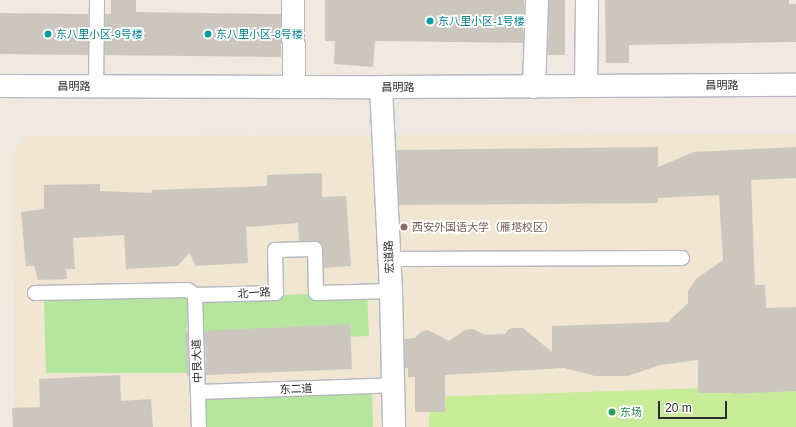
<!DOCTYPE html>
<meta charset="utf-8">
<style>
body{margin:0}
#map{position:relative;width:796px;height:427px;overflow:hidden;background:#efe9e1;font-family:Arial,"Noto Sans SC",sans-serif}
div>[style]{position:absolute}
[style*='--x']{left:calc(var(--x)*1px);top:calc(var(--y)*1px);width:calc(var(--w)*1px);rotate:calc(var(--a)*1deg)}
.education>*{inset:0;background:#f0e6d1}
.green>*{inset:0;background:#b6e59e}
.pitch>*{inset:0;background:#c9ec9a}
.building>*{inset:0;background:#cbc7bf}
.roads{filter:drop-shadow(1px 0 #b4b7c1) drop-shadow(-1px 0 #b4b7c1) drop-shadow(0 1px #b4b7c1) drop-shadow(0 -1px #b4b7c1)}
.service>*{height:14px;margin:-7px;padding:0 7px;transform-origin:7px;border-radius:7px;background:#fff}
.minor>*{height:22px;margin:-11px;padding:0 11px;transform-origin:11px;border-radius:11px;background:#fff}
.tertiary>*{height:22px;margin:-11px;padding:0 11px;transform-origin:11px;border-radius:11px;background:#fff}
.dots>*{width:11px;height:11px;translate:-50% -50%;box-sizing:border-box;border:2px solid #fff;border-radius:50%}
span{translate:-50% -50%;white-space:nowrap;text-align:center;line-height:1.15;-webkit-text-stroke:3.5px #fff;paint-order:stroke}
.culture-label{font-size:11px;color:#0d838f}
.left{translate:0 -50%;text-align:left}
.street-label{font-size:11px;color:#2e2e2e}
.education-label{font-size:11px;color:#785e54}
.leisure-label{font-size:11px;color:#27864d}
.scale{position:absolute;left:658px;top:401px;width:69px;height:18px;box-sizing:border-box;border:2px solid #2e2e2e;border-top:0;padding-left:5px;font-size:12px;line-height:14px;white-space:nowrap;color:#2e2e2e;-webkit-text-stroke:3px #fff;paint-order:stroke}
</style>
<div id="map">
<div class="education">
<div style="clip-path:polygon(796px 134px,796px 427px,15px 427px,12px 156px,24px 136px)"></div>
</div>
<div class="green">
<div style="clip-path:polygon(367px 292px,369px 336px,202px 342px,201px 298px)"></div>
<div style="clip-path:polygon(187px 296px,187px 373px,46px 373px,44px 298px)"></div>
<div style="clip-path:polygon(372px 391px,373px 427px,207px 427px,206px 397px)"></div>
</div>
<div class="pitch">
<div style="clip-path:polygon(796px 385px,796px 427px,429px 427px,429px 397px)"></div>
</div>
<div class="building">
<div style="clip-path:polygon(111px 0,136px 0,136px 12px,281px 14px,281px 57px,105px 55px,105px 14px,111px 14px)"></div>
<div style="clip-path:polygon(325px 0,524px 0,523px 43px,375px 41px,373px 67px,334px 64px,335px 41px,325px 41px)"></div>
<div style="clip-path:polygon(549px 0,565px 0,565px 55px,548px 55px)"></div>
<div style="clip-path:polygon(605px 0,789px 0,789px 4px,796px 4px,796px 42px,629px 45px,629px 63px,606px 63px)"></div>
<div style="clip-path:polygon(0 13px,88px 14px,88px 55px,0 54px)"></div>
<div style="clip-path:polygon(658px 147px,658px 167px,694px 152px,796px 147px,796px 178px,751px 180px,755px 285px,765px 285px,766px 308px,796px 307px,796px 391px,733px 394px,733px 393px,698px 393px,698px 360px,660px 365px,628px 376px,595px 376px,564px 368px,445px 375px,445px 412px,415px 412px,415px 377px,408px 377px,408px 368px,405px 368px,405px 339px,415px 338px,421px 332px,427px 330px,432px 332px,449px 341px,465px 330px,473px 329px,485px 335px,505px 334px,509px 329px,513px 328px,523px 328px,552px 352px,552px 326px,668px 322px,688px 303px,688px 291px,696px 279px,723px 260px,719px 195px,658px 198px,658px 203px,399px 205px,397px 150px)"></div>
<div style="clip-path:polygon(322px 173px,322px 197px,346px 196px,351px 266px,324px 268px,322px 245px,315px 241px,299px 241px,298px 223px,246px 227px,248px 263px,196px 266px,189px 253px,178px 266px,126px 269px,124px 235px,73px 238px,75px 269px,66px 269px,67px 279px,38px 280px,34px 266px,26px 266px,21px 212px,44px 209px,44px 185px,100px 184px,100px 191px,152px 193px,152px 190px,267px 186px,267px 175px)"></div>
<div style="clip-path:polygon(350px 324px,352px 369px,206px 375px,205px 331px)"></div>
<div style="clip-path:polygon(185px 331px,188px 331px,189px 376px,187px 376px)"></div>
<div style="clip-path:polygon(120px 375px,121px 401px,151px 399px,153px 427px,13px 427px,12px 408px,40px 407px,39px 379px)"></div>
</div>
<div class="roads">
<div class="service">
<div style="--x:96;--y:86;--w:86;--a:-89.3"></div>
<div style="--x:389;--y:259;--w:293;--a:-0.2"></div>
<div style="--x:35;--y:293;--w:153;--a:-1.1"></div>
<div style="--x:188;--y:290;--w:9;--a:36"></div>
<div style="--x:195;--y:295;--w:81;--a:-1.4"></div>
<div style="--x:276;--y:293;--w:43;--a:-91.3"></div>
<div style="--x:275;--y:250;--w:40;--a:-1.4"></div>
<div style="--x:315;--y:249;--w:44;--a:88.7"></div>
<div style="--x:316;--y:293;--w:75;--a:-1.5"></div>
<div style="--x:195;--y:295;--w:132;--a:88.3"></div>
<div style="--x:198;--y:392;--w:196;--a:-2"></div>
</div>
<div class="minor">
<div style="--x:293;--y:0;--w:87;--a:89.3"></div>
<div style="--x:586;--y:86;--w:86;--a:-89.3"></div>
<div style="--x:381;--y:87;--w:204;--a:87.2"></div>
<div style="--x:391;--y:291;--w:136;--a:88.7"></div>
<div style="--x:534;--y:87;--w:87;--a:-88"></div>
</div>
<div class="tertiary">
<div style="--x:0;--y:86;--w:381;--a:0.2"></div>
<div style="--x:381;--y:87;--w:415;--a:-0.3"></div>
</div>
</div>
<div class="dots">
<div style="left:430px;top:21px;background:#0f9aa8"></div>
<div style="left:48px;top:34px;background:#0f9aa8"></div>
<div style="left:208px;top:34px;background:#0f9aa8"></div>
<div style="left:404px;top:227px;background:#8d6e63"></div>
<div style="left:612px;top:412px;background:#2e9e5b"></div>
</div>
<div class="culture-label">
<span class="left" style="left:438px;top:21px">东八里小区-1号楼</span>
<span class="left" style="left:56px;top:34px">东八里小区-9号楼</span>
<span class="left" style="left:216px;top:34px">东八里小区-8号楼</span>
</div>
<div class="street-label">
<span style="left:722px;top:85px">昌明路</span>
<span style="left:74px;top:86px">昌明路</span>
<span style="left:398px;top:87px">昌明路</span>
<span style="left:389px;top:257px;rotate:-93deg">宏道路</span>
<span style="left:254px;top:293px;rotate:-4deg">北一路</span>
<span style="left:197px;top:361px;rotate:-92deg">中艮大道</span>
<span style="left:296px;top:389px;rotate:-2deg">东二道</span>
</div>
<div class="education-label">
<span class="left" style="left:412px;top:227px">西安外国语大学（雁塔校区）</span>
</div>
<div class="leisure-label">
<span class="left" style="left:620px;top:412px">东场</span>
</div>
<div class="scale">20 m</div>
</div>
